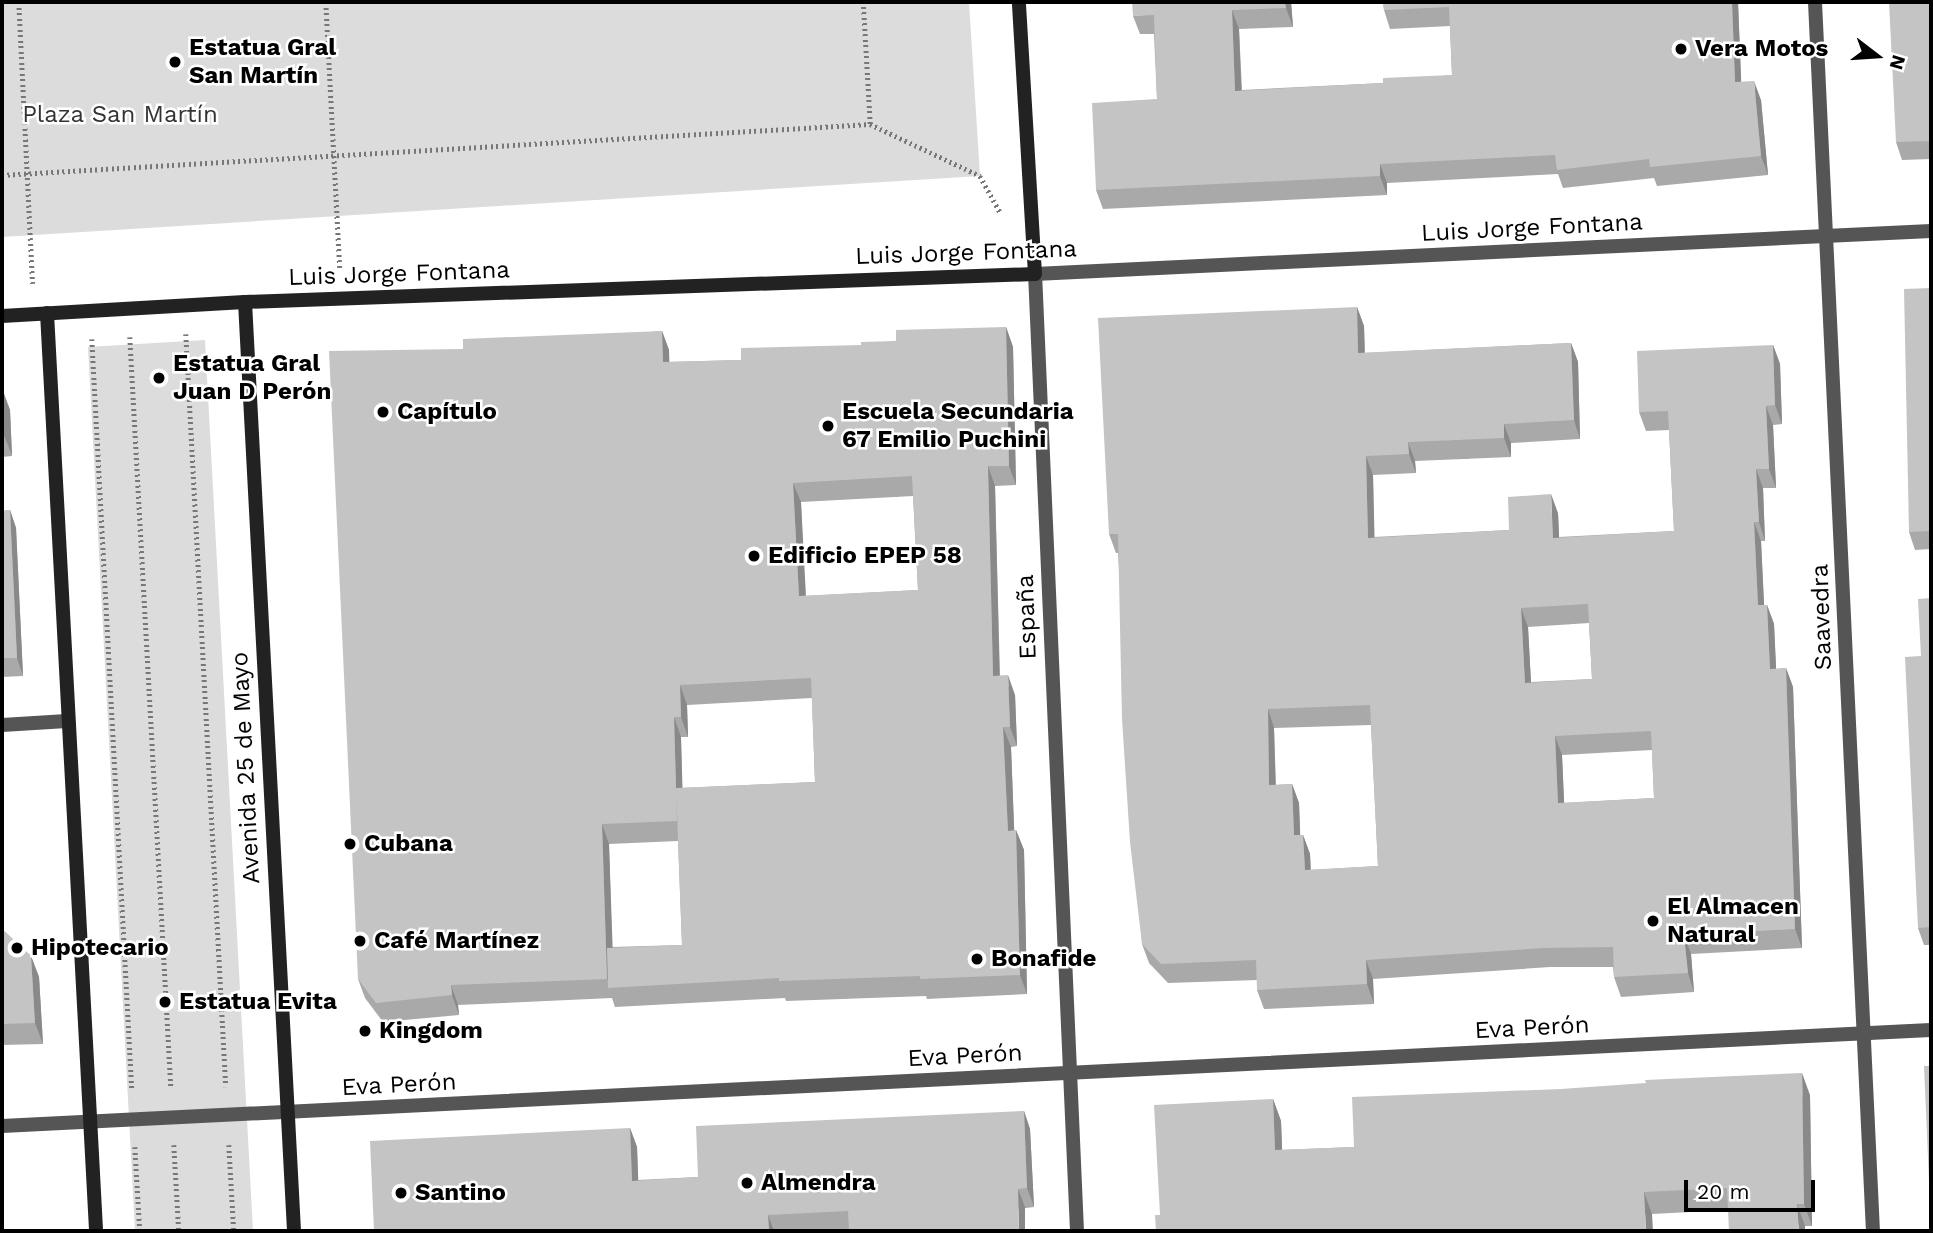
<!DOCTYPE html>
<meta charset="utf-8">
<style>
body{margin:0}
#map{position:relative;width:1933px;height:1233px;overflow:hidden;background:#fff;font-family:"Work Sans",sans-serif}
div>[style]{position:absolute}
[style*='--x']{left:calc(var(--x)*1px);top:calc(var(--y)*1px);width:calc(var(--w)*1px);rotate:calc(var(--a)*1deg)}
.green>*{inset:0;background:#dcdcdc}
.path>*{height:4.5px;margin-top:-2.25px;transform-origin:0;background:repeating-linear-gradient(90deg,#777 0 2px,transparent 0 5.5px)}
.service>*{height:14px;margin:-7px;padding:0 7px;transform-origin:7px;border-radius:7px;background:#555}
.minor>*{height:14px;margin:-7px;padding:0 7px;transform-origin:7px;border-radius:7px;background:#555}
.secondary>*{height:14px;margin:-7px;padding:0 7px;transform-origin:7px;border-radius:7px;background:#222}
.wall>*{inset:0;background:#a9a9a9}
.shaded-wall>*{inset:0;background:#898989}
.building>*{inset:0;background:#c4c4c4}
.dots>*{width:19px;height:19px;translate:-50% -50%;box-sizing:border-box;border:4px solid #fff;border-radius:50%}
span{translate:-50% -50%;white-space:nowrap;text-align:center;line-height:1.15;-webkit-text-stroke:5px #fff;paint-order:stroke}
.poi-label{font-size:24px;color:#000;font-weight:700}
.left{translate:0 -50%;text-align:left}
.park-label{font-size:24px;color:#333}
.street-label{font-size:24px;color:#000}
.frame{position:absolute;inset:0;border:4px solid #000;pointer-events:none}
.north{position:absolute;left:1842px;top:21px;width:70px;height:70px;-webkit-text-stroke:5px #fff;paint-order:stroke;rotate:107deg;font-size:19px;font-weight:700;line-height:28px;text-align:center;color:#000}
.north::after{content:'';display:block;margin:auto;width:24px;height:32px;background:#000;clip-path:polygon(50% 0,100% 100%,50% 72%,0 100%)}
.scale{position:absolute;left:1684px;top:1180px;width:131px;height:32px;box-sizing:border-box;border:4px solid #000;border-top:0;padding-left:9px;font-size:21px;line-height:24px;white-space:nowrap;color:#000;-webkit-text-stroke:5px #fff;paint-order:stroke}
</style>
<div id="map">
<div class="green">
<div style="clip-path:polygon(2px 2px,969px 2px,980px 176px,2px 237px)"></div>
<div style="clip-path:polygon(205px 340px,253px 1231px,135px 1231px,88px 347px)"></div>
</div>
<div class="path">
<div style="--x:19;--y:2;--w:282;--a:87.2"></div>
<div style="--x:326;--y:2;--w:267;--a:87"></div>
<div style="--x:870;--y:124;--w:122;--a:25.3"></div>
<div style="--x:980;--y:176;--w:41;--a:60.9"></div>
<div style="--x:2;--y:175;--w:869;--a:-3.36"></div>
<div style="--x:870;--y:124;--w:122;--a:-93.3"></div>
<div style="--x:186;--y:334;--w:754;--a:86.96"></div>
<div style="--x:130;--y:337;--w:751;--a:86.87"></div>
<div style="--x:92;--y:339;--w:751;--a:86.95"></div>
<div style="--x:174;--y:1145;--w:86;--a:86.7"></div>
<div style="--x:229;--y:1145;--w:86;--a:86.7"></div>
<div style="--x:135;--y:1147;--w:84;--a:86.6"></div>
</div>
<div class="service">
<div style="--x:2;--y:725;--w:65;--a:-3.5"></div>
</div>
<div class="minor">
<div style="--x:1815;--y:2;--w:1230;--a:87.3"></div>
<div style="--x:2;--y:1126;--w:1931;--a:-2.85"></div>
<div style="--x:1077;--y:1231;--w:958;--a:-92.51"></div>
<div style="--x:1035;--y:274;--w:897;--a:-2.75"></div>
</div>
<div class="secondary">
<div style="--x:245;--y:302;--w:930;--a:86.98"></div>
<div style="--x:47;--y:313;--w:919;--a:86.94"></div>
<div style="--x:2;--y:316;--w:243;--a:-3.3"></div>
<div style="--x:245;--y:302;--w:790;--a:-2.03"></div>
<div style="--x:1035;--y:274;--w:272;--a:-93.4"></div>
</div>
<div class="wall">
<div style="clip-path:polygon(1291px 2px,1293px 27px,1239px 29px,1242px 90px,1383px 83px,1452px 75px,1450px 26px,1390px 29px,1384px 10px,1383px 2px,1738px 2px,1741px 82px,1761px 100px,1768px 175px,1657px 186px,1654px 178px,1563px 188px,1558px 174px,1387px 183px,1387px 195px,1103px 209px,1096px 190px,1157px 99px,1154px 34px,1140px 34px,1133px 16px)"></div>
<div style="clip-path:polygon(1931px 2px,1931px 159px,1902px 160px,1896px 142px)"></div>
<div style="clip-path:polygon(1931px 288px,1931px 549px,1915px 550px,1909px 532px)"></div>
<div style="clip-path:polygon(evenodd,1357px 307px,1364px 326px,1365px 353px,1571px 343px,1578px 362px,1580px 439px,1511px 443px,1511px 457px,1415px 461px,1416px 473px,1373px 475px,1374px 537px,1509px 530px,1558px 513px,1559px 537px,1674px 531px,1669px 430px,1646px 431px,1639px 412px,1773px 345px,1780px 364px,1782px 424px,1773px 425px,1776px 488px,1763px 488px,1765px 541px,1761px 541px,1764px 605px,1767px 605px,1774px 624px,1776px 669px,1786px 668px,1793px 687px,1802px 948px,1691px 954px,1694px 992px,1621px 997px,1614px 977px,1613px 967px,1550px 967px,1373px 979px,1374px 1004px,1264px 1009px,1257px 990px,1257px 980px,1168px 983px,1149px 963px,1142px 944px,1118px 553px,1116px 553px,1109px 534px,1357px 307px,1589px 623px,1592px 679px,1531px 682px,1528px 627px,1589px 623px,1357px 307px,1371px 725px,1378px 866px,1311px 870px,1310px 854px,1303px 835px,1300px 835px,1299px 803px,1292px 784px,1276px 785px,1274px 728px,1371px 725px,1357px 307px,1652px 750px,1654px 798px,1564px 803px,1562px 755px,1652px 750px)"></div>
<div style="clip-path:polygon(evenodd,1006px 327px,1013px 347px,1016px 485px,995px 486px,1000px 675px,1015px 695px,1017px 746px,1011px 747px,1014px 830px,1016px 830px,1024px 850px,1027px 994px,927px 999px,926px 996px,786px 1001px,785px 998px,615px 1007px,612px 998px,458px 1005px,459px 1015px,383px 1022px,365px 998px,358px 979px,463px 349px,662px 331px,669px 350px,669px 362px,741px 360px,1006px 327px,913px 496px,918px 590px,805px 596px,801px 502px,913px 496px,1006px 327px,812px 698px,815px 782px,682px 788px,681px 737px,688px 737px,687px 705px,812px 698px,1006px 327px,678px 841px,682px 945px,612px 947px,609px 844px,678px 841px)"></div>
<div style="clip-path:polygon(2px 388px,10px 410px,12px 456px,2px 457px)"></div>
<div style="clip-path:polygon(10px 510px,16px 528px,23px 676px,2px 677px,2px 511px)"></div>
<div style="clip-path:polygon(1931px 598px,1931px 945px,1924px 945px,1918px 928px,1921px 656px)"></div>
<div style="clip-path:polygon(2px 929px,31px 956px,39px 977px,43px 1044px,2px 1045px)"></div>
<div style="clip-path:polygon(1810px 1095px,1812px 1226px,1805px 1226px,1728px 1210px,1652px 1214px,1160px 1215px,1273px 1099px,1281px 1121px,1282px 1150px,1354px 1147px)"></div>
<div style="clip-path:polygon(1024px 1111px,1030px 1129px,1034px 1207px,849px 1230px,819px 1231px,374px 1231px,630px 1128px,637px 1147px,638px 1180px,698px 1177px)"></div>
</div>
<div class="shaded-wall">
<div style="clip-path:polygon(1285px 2px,1291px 2px,1293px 27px,1286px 8px)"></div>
<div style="clip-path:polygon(1732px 2px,1738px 2px,1742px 101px,1735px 82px)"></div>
<div style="clip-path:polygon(1232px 10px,1239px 29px,1242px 110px,1235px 91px)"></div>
<div style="clip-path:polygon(1754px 81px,1761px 100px,1768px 175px,1761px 156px)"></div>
<div style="clip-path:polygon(1380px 164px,1387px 183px,1387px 195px,1380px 176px)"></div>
<div style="clip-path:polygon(1357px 307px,1364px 326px,1365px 372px,1358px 353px)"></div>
<div style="clip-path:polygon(1006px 327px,1013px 347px,1016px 485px,1009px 466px)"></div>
<div style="clip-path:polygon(662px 331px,669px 350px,670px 382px,663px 362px)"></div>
<div style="clip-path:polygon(1571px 343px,1578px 362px,1580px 439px,1574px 420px)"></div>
<div style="clip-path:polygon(1773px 345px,1780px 364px,1782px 424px,1775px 405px)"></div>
<div style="clip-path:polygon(2px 389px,10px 410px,12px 456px,4px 435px)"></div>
<div style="clip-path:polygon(1766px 406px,1773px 425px,1776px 488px,1769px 469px)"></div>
<div style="clip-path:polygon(1504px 424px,1511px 443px,1511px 457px,1504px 438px)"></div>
<div style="clip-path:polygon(1408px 442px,1415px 461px,1416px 473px,1409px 454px)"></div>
<div style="clip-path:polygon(1366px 456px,1373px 475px,1375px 557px,1368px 538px)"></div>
<div style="clip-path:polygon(988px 466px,995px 486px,1000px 695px,993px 676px)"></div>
<div style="clip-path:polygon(1756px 469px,1763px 488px,1765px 541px,1759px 522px)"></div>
<div style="clip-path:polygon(793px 483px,801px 502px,807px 616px,799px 596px)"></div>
<div style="clip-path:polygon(1551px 494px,1558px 513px,1560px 557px,1553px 538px)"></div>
<div style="clip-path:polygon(10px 510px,16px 528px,23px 676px,17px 658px)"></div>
<div style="clip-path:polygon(1754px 522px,1761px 541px,1765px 624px,1758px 605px)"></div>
<div style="clip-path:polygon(1767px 605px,1774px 624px,1777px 688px,1770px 669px)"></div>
<div style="clip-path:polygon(1521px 608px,1528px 627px,1532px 702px,1525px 683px)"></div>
<div style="clip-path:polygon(1786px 668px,1793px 687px,1802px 948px,1795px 929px)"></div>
<div style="clip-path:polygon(1008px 675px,1015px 695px,1017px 746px,1010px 727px)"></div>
<div style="clip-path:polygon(680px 685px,687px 705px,688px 737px,681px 717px)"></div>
<div style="clip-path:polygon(1268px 709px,1274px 728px,1276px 804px,1269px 785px)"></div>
<div style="clip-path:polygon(674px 717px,681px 737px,684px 840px,677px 821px)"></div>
<div style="clip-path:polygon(1003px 727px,1011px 747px,1015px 850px,1008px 831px)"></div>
<div style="clip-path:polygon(1555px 736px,1562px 755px,1565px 822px,1558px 803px)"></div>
<div style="clip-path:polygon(1292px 784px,1299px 803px,1301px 854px,1294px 835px)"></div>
<div style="clip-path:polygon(602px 824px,609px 844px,614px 987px,607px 979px)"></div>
<div style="clip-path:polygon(1016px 830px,1024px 850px,1027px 994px,1020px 975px)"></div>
<div style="clip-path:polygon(1303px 835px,1310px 854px,1311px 889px,1305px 870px)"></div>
<div style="clip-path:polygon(1684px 935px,1691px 954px,1694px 992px,1688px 973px)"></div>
<div style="clip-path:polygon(31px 956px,39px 977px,43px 1044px,35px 1023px)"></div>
<div style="clip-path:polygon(1366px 960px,1373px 979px,1374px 1004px,1367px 984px)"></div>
<div style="clip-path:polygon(451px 985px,458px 1005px,459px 1015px,452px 995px)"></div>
<div style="clip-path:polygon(1802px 1073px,1810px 1095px,1812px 1226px,1804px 1204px)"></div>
<div style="clip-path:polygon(1273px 1099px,1281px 1121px,1283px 1172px,1275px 1150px)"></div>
<div style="clip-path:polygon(1024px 1111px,1030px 1129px,1034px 1207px,1027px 1188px)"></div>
<div style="clip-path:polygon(630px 1128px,637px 1147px,639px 1199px,632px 1181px)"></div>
<div style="clip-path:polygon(1018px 1189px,1025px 1207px,1025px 1231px,1019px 1231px)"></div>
<div style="clip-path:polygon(1644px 1192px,1652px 1214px,1653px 1231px,1646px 1231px)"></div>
<div style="clip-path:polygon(1797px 1204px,1805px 1226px,1805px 1231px,1799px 1231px)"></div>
<div style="clip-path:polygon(768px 1215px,774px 1231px,769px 1231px)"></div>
</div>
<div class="building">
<div style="clip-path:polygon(1132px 2px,1285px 2px,1286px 8px,1232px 10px,1235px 91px,1383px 83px,1383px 78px,1452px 75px,1449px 7px,1384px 10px,1383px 2px,1732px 2px,1735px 82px,1754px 81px,1761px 156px,1650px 167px,1649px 159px,1557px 170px,1555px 155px,1380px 164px,1380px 176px,1096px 190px,1092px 103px,1157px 99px,1154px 15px,1133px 16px)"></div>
<div style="clip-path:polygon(1889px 2px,1931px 2px,1931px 141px,1896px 142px)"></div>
<div style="clip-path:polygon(1931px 288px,1931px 531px,1909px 532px,1904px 289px)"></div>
<div style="clip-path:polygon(evenodd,1357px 307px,1358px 353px,1571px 343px,1574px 420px,1504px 424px,1504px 438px,1408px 442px,1409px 454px,1366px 456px,1368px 538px,1509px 530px,1508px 497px,1551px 494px,1553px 538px,1674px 531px,1668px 411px,1639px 412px,1637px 351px,1773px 345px,1775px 405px,1766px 406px,1769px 469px,1756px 469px,1759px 522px,1754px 522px,1758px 605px,1767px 605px,1770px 669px,1786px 668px,1795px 929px,1684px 935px,1688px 973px,1614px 977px,1613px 947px,1543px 948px,1366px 960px,1367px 984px,1257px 990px,1256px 960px,1161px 964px,1142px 944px,1130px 842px,1122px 719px,1118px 534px,1109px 534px,1098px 318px,1357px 307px,1588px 604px,1592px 679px,1525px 683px,1521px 608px,1588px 604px,1357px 307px,1370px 705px,1378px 866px,1305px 870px,1303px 835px,1294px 835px,1292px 784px,1269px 785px,1268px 709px,1370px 705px,1357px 307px,1651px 731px,1654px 798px,1558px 803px,1555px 736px,1651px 731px)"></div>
<div style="clip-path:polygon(evenodd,1006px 327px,1009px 466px,988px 466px,993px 676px,1008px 675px,1010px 727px,1003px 727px,1008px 831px,1016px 830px,1020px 975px,920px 979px,920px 976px,779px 981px,779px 978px,608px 988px,607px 948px,682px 945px,676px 788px,815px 782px,811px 678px,680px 685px,681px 717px,674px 717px,677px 821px,602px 824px,607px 979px,451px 985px,452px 995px,376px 1003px,358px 979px,329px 351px,463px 349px,463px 339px,662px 331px,663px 362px,741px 360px,741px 348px,861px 345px,861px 342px,896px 341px,896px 330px,1006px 327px,912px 476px,918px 590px,799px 596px,793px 483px,912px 476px)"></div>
<div style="clip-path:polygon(2px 388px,4px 435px,2px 435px)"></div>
<div style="clip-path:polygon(10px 510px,17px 658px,2px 658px,2px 511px)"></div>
<div style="clip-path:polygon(1931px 598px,1931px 927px,1918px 928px,1905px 657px,1921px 656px,1918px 599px)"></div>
<div style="clip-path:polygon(2px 929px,31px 956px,35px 1023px,2px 1024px)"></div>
<div style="clip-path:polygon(1924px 1066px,1931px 1066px,1931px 1227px)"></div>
<div style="clip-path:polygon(1802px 1073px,1804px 1204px,1797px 1204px,1799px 1231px,1729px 1231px,1727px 1188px,1644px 1192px,1646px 1231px,1156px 1231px,1155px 1215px,1160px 1215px,1154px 1105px,1273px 1099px,1275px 1150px,1354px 1147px,1352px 1097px,1561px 1089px,1646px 1083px,1645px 1080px)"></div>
<div style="clip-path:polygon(1024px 1111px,1027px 1188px,1018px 1189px,1019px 1231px,849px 1231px,848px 1211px,768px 1215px,769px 1231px,374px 1231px,370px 1141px,630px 1128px,632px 1181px,698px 1177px,696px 1126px)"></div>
</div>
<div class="dots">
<div style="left:1681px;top:49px;background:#000"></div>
<div style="left:175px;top:62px;background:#000"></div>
<div style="left:159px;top:378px;background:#000"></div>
<div style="left:383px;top:412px;background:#000"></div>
<div style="left:828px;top:426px;background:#000"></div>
<div style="left:754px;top:556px;background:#000"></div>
<div style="left:350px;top:844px;background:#000"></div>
<div style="left:1653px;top:921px;background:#000"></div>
<div style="left:360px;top:941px;background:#000"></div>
<div style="left:17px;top:948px;background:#000"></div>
<div style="left:977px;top:959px;background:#000"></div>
<div style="left:165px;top:1002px;background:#000"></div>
<div style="left:365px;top:1031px;background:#000"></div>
<div style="left:747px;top:1183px;background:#000"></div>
<div style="left:401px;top:1193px;background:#000"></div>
</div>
<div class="poi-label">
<span class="left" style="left:189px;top:62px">Estatua Gral<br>San Martín</span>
<span class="left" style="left:1695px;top:49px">Vera Motos</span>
<span class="left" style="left:173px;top:378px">Estatua Gral<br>Juan D Perón</span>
<span class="left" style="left:397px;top:412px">Capítulo</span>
<span class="left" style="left:842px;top:426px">Escuela Secundaria<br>67 Emilio Puchini</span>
<span class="left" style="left:768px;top:556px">Edificio EPEP 58</span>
<span class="left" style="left:364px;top:844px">Cubana</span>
<span class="left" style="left:1667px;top:921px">El Almacen<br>Natural</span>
<span class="left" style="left:374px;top:941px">Café Martínez</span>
<span class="left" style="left:31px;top:948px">Hipotecario</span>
<span class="left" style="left:991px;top:959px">Bonafide</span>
<span class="left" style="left:179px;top:1002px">Estatua Evita</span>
<span class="left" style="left:379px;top:1031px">Kingdom</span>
<span class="left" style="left:761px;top:1183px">Almendra</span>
<span class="left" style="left:415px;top:1193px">Santino</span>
</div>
<div class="park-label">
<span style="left:120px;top:115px">Plaza San Martín</span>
</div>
<div class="street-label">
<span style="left:1532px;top:228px;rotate:-3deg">Luis Jorge Fontana</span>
<span style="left:966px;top:253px;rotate:-2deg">Luis Jorge Fontana</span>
<span style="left:399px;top:274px;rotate:-2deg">Luis Jorge Fontana</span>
<span style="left:1027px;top:617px;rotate:-92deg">España</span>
<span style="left:1822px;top:617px;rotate:-92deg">Saavedra</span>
<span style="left:246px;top:768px;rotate:-93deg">Avenida 25 de Mayo</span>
<span style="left:1532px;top:1028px;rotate:-3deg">Eva Perón</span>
<span style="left:965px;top:1056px;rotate:-3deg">Eva Perón</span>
<span style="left:399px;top:1085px;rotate:-3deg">Eva Perón</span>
</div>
<div class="frame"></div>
<div class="north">N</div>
<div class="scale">20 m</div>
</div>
